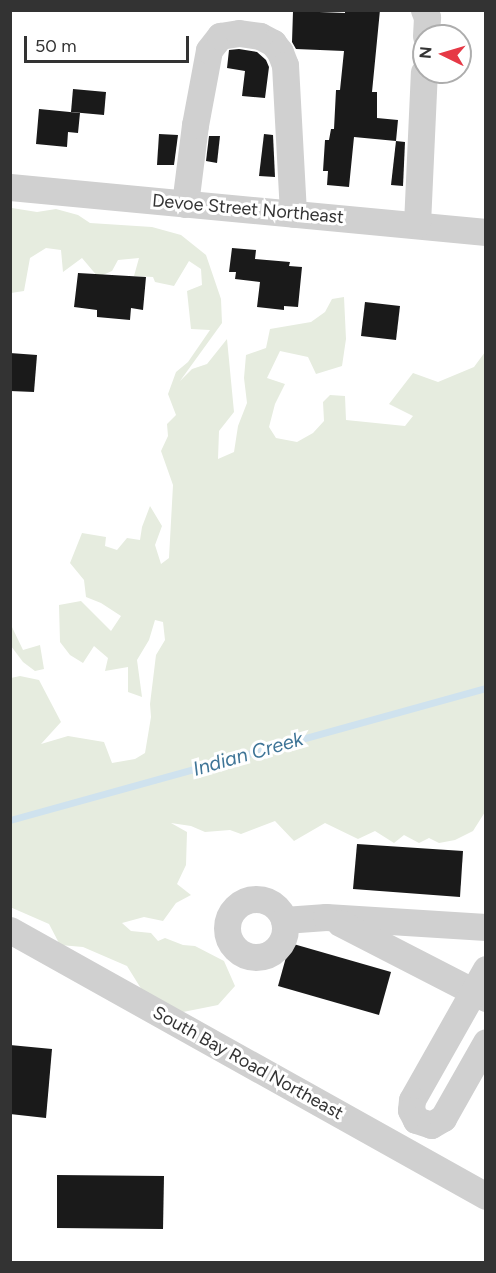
<!DOCTYPE html>
<style>
body{margin:0}
#map{position:relative;width:496px;height:1273px;overflow:hidden;background:#fff;font-family:Figtree,sans-serif}
div>[style]{position:absolute}
[style*='--x']{left:calc(var(--x)*1px);top:calc(var(--y)*1px);width:calc(var(--w)*1px);rotate:calc(var(--a)*1deg)}
.green>*{inset:0;background:#e6ecdf}
.stream>*{height:7px;margin:-3.5px;padding:0 3.5px;transform-origin:3.5px;border-radius:3.5px;background:#cfe2ee}
.building>*{inset:0;background:#1a1a1a}
.minor>*{height:27px;margin:-13.5px;padding:0 13.5px;transform-origin:13.5px;border-radius:13.5px;background:#d0d0d0}
.minor>.ring{margin:-13.5px;padding:0;box-sizing:content-box;background:none;border:27px solid #d0d0d0;border-radius:50%}
span{translate:-50% -50%;white-space:nowrap;text-align:center;line-height:1.15;-webkit-text-stroke:6px #fff;paint-order:stroke}
.street-label{font-size:18px;color:#333}
.water-label{font-size:20px;color:#3f7597;font-style:italic}
.frame{position:absolute;inset:0;border:12px solid #333;pointer-events:none}
.north{position:absolute;left:412px;top:24px;width:60px;height:60px;box-sizing:border-box;background:#fff;border:2px solid #adadad;border-radius:50%;rotate:275deg;font-size:16px;font-weight:700;line-height:24px;text-align:center;color:#333}
.north::after{content:'';display:block;margin:auto;width:21px;height:27px;background:#e63946;clip-path:polygon(50% 0,100% 100%,50% 72%,0 100%)}
.scale{position:absolute;left:24px;top:36px;width:165px;height:27px;box-sizing:border-box;border:3px solid #333;border-top:0;padding-left:8px;font-size:18px;line-height:21px;white-space:nowrap;color:#333;-webkit-text-stroke:4px #fff;paint-order:stroke}
</style>
<div id="map">
<div class="green">
<div style="clip-path:polygon(12px 208px,37px 212px,56px 209px,78px 215px,90px 223px,152px 227px,181px 235px,206px 255px,221px 299px,222px 323px,180px 381px,192px 369px,207px 364px,227px 339px,234px 412px,219px 431px,218px 459px,234px 452px,238px 426px,247px 403px,244px 378px,246px 355px,266px 348px,270px 329px,311px 322px,325px 312px,332px 299px,344px 297px,346px 339px,342px 366px,316px 374px,308px 357px,280px 351px,267px 378px,285px 384px,275px 404px,269px 427px,276px 438px,297px 442px,313px 433px,324px 421px,323px 402px,330px 395px,345px 396px,346px 420px,405px 426px,413px 416px,389px 404px,413px 373px,438px 382px,474px 367px,485px 352px,485px 812px,473px 831px,455px 840px,439px 843px,429px 838px,419px 843px,404px 835px,394px 843px,375px 831px,358px 839px,325px 823px,294px 841px,275px 821px,241px 834px,230px 830px,205px 832px,191px 826px,171px 823px,187px 832px,186px 865px,177px 884px,191px 895px,176px 903px,163px 921px,144px 917px,122px 923px,131px 931px,151px 933px,158px 941px,165px 938px,183px 945px,195px 946px,224px 961px,235px 986px,218px 1005px,173px 1014px,150px 1003px,127px 966px,83px 947px,60px 945px,49px 924px,10px 907px,11px 678px,20px 676px,39px 680px,61px 722px,41px 744px,68px 736px,104px 742px,112px 763px,135px 759px,145px 753px,151px 717px,150px 704px,156px 655px,165px 640px,163px 622px,155px 620px,149px 640px,137px 660px,142px 697px,128px 692px,128px 667px,105px 671px,108px 658px,94px 646px,83px 663px,70px 655px,60px 642px,59px 605px,81px 601px,111px 631px,121px 616px,101px 603px,86px 597px,84px 580px,70px 563px,82px 533px,106px 537px,105px 546px,117px 550px,127px 538px,140px 540px,142px 527px,150px 506px,162px 526px,155px 545px,161px 564px,169px 558px,173px 485px,161px 451px,168px 436px,167px 424px,176px 415px,168px 394px,176px 372px,188px 362px,210px 330px,191px 329px,187px 291px,202px 285px,201px 269px,189px 261px,174px 286px,155px 282px,153px 277px,134px 276px,139px 258px,118px 260px,112px 271px,98px 277px,82px 258px,63px 272px,61px 250px,46px 248px,30px 258px,24px 291px,11px 293px)"></div>
<div style="clip-path:polygon(11px 625px,23px 650px,40px 645px,44px 669px,35px 671px,23px 662px,11px 646px)"></div>
</div>
<div class="stream">
<div style="--x:10;--y:820;--w:494;--a:-15.5"></div>
</div>
<div class="building">
<div style="clip-path:polygon(345px 10px,380px 10px,372px 92px,377px 92px,377px 118px,398px 120px,396px 141px,354px 137px,349px 187px,327px 185px,328px 171px,323px 171px,325px 140px,329px 140px,331px 129px,334px 129px,336px 90px,340px 90px,344px 51px,296px 49px,292px 42px,293px 11px,345px 13px)"></div>
<div style="clip-path:polygon(239px 49px,257px 52px,266px 60px,269px 67px,265px 98px,242px 96px,245px 71px,227px 68px,229px 50px)"></div>
<div style="clip-path:polygon(73px 89px,106px 92px,104px 115px,71px 112px)"></div>
<div style="clip-path:polygon(39px 109px,80px 113px,78px 133px,68px 132px,67px 147px,36px 144px)"></div>
<div style="clip-path:polygon(159px 134px,178px 135px,174px 165px,157px 165px)"></div>
<div style="clip-path:polygon(264px 134px,273px 135px,275px 177px,259px 176px)"></div>
<div style="clip-path:polygon(209px 136px,220px 136px,217px 163px,206px 161px)"></div>
<div style="clip-path:polygon(396px 141px,405px 142px,403px 186px,391px 185px)"></div>
<div style="clip-path:polygon(232px 248px,256px 250px,255px 259px,290px 262px,289px 266px,302px 267px,298px 307px,284px 306px,284px 310px,257px 307px,260px 282px,235px 279px,236px 272px,229px 272px)"></div>
<div style="clip-path:polygon(78px 273px,146px 277px,143px 310px,131px 308px,130px 320px,97px 317px,97px 310px,74px 307px)"></div>
<div style="clip-path:polygon(365px 302px,400px 306px,396px 340px,361px 336px)"></div>
<div style="clip-path:polygon(10px 353px,37px 355px,34px 392px,10px 391px)"></div>
<div style="clip-path:polygon(357px 844px,463px 851px,460px 897px,353px 889px)"></div>
<div style="clip-path:polygon(290px 943px,391px 972px,379px 1015px,278px 986px)"></div>
<div style="clip-path:polygon(10px 1045px,52px 1049px,46px 1118px,10px 1114px)"></div>
<div style="clip-path:polygon(57px 1175px,164px 1176px,163px 1229px,57px 1228px)"></div>
</div>
<div class="minor">
<div style="--x:424;--y:10;--w:8;--a:67"></div>
<div style="--x:427;--y:17;--w:19;--a:93"></div>
<div style="--x:10;--y:187;--w:478;--a:5.4"></div>
<div style="--x:185;--y:204;--w:80;--a:-82.8"></div>
<div style="--x:195;--y:125;--w:76;--a:-79.4"></div>
<div style="--x:209;--y:50;--w:18;--a:-52"></div>
<div style="--x:220;--y:36;--w:19;--a:-9"></div>
<div style="--x:239;--y:33;--w:21;--a:8"></div>
<div style="--x:260;--y:36;--w:15;--a:28"></div>
<div style="--x:273;--y:43;--w:11;--a:52"></div>
<div style="--x:280;--y:52;--w:14;--a:69"></div>
<div style="--x:285;--y:65;--w:149;--a:86.9"></div>
<div style="--x:417;--y:224;--w:152;--a:-87.4"></div>
<div class="ring" style="left:227px;top:899px;width:31px;height:31px"></div>
<div style="--x:284;--y:920;--w:42;--a:-4.1"></div>
<div style="--x:326;--y:917;--w:160;--a:3.6"></div>
<div style="--x:340;--y:923;--w:164;--a:27.2"></div>
<div style="--x:10;--y:930;--w:545;--a:29.2"></div>
<div style="--x:486;--y:969;--w:150;--a:119.5"></div>
<div style="--x:412;--y:1100;--w:10;--a:96"></div>
<div style="--x:411;--y:1110;--w:11;--a:63"></div>
<div style="--x:416;--y:1120;--w:16;--a:18"></div>
<div style="--x:431;--y:1125;--w:14;--a:-30"></div>
<div style="--x:443;--y:1118;--w:87;--a:-60.5"></div>
</div>
<div class="street-label">
<span style="left:248px;top:209px;rotate:5deg">Devoe Street Northeast</span>
<span style="left:248px;top:1063px;rotate:29deg">South Bay Road Northeast</span>
</div>
<div class="water-label">
<span style="left:248px;top:754px;rotate:-16deg">Indian Creek</span>
</div>
<div class="frame"></div>
<div class="north">N</div>
<div class="scale">50 m</div>
</div>
